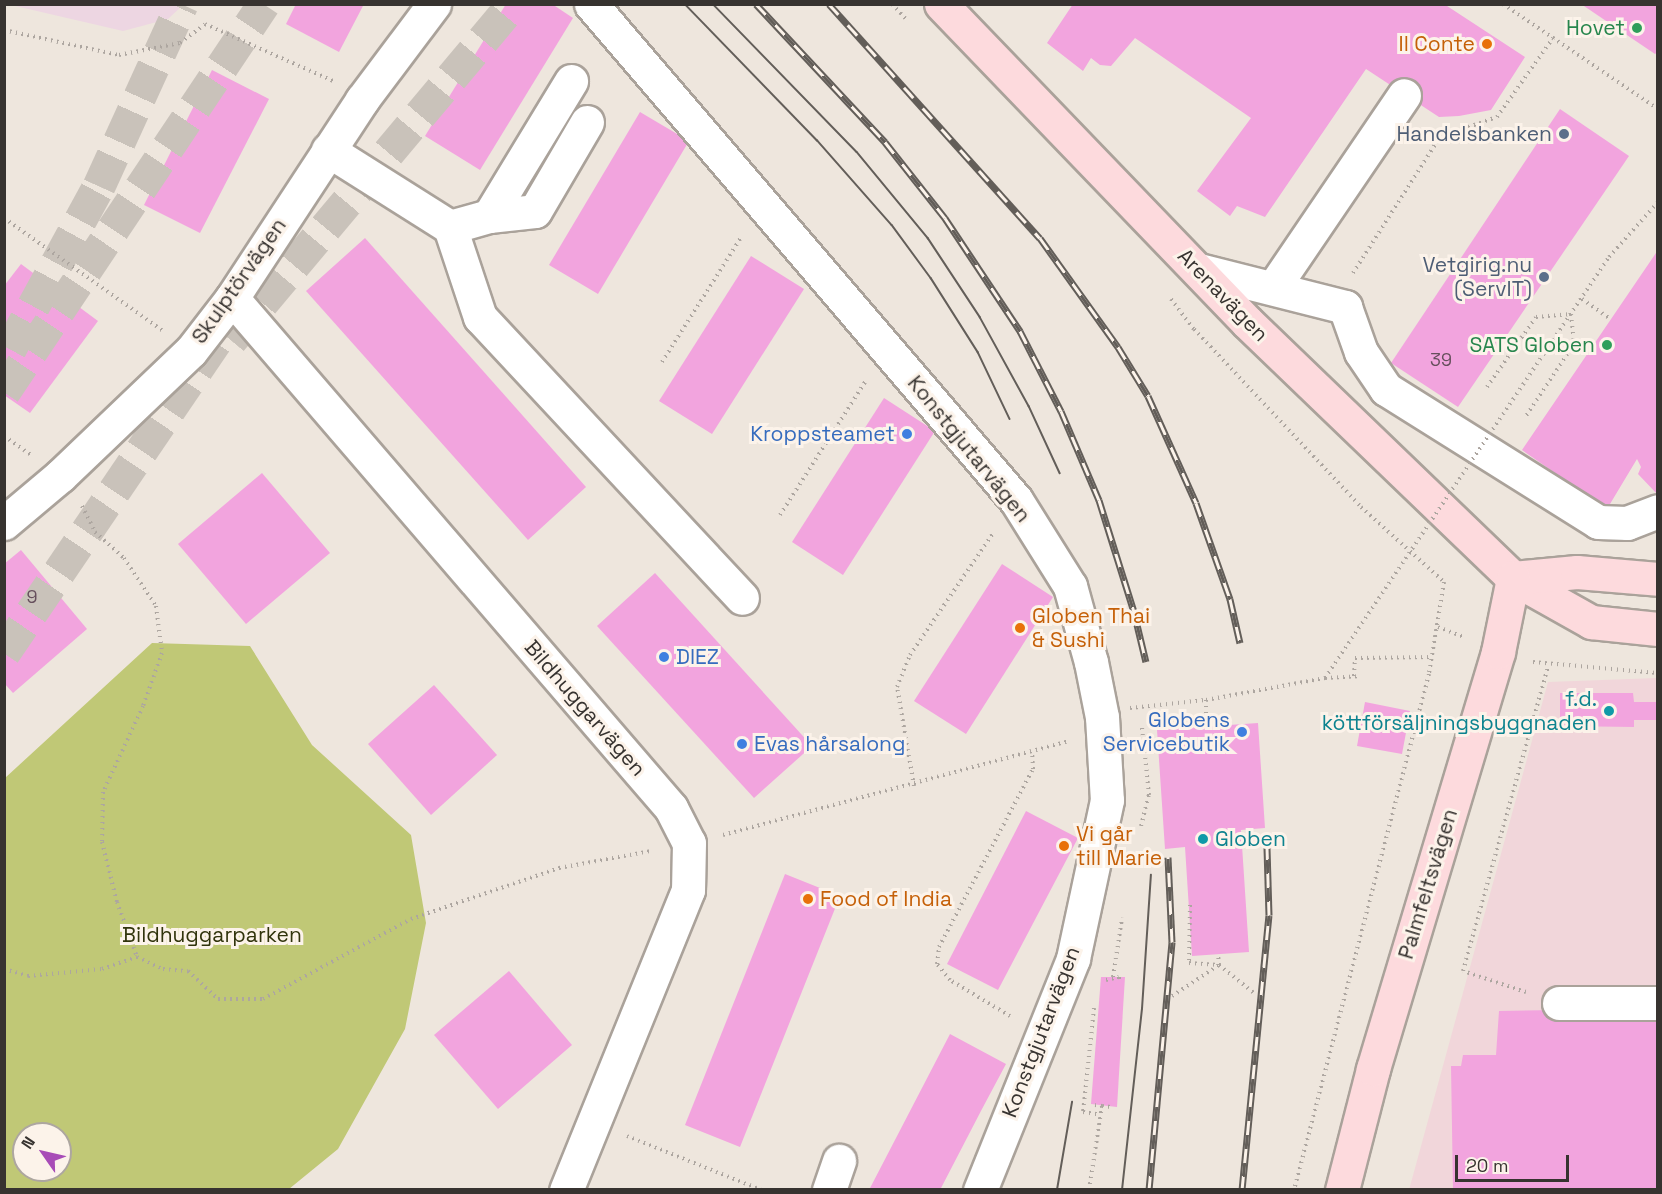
<!DOCTYPE html>
<meta charset="utf-8">
<style>
body{margin:0}
#map{position:relative;width:1662px;height:1194px;overflow:hidden;background:#eee6dd;font-family:"Space Grotesk",sans-serif}
div>[style]{position:absolute}
[style*='--x']{left:calc(var(--x)*1px);top:calc(var(--y)*1px);width:calc(var(--w)*1px);rotate:calc(var(--a)*1deg)}
.industrial>*{inset:0;background:#f1d6da}
.education>*{inset:0;background:#edd6e2}
.green>*{inset:0;background:#c0c876}
.building>*{inset:0;background:#f2a4de}
.highway-tunnel>*{height:33px;margin-top:-16.5px;transform-origin:0;background:repeating-linear-gradient(90deg,#c9c2ba 0 33px,transparent 0 49px)}
.path>*{height:4px;margin-top:-2px;transform-origin:0;background:repeating-linear-gradient(90deg,#ada6a0 0 1.5px,transparent 0 6px)}
.roads{filter:drop-shadow(2px 0 #aaa29a) drop-shadow(-2px 0 #aaa29a) drop-shadow(0 2px #aaa29a) drop-shadow(0 -2px #aaa29a)}
.minor>*{height:33px;margin:-16.5px;padding:0 16.5px;transform-origin:16.5px;border-radius:16.5px;background:#fff}
.major>*{height:33px;margin:-16.5px;padding:0 16.5px;transform-origin:16.5px;border-radius:16.5px;background:#fddadd}
.tram>*{height:1.5px;margin:-0.75px;padding:0 0.75px;transform-origin:0.75px;border-radius:0.75px;background:#635e59}
.rail>*{height:7px;margin-top:-3.5px;transform-origin:0;background:repeating-linear-gradient(90deg,#fcf3ea 0 14px,#635e59 0 28px);box-sizing:border-box;border-block:2px solid #635e59}
.path-bridge>*{height:4px;margin-top:-2px;transform-origin:0;background:repeating-linear-gradient(90deg,#ada6a0 0 1.5px,transparent 0 6px)}
.dots>*{width:16px;height:16px;translate:-50% -50%;box-sizing:border-box;border:3px solid #fcf3ea;border-radius:50%}
span{translate:-50% -50%;white-space:nowrap;text-align:center;line-height:1.15;-webkit-text-stroke:6px #fcf3ea;paint-order:stroke}
.number-label{font-size:18px;color:#664f5c}
.number-label span{-webkit-text-stroke-width:0}
.leisure-label{font-size:21px;color:#27864d}
.right{translate:-100% -50%;text-align:right}
.food-label{font-size:21px;color:#c56008}
.left{translate:0 -50%;text-align:left}
.service-label{font-size:21px;color:#4e5e75}
.street-label{font-size:21px;color:#373330}
.shop-label{font-size:21px;color:#366cbe}
.culture-label{font-size:21px;color:#0d838f}
.park-label{font-size:21px;color:#31340c}
.frame{position:absolute;inset:0;border:6px solid #373330;pointer-events:none}
.north{position:absolute;left:12px;top:1122px;width:60px;height:60px;box-sizing:border-box;background:#fcf3ea;border:2px solid #ada6a0;border-radius:50%;rotate:304deg;font-size:16px;font-weight:700;line-height:24px;text-align:center;color:#373330}
.north::after{content:'';display:block;margin:auto;width:21px;height:27px;background:#a84cb7;clip-path:polygon(50% 0,100% 100%,50% 72%,0 100%)}
.scale{position:absolute;left:1455px;top:1155px;width:114px;height:27px;box-sizing:border-box;border:3px solid #373330;border-top:0;padding-left:8px;font-size:18px;line-height:21px;white-space:nowrap;color:#373330;-webkit-text-stroke:4px #fcf3ea;paint-order:stroke}
</style>
<div id="map">
<div class="industrial">
<div style="clip-path:polygon(1657px 678px,1657px 1189px,1409px 1190px,1548px 682px)"></div>
</div>
<div class="education">
<div style="clip-path:polygon(11px 5px,183px 5px,168px 19px,123px 31px)"></div>
</div>
<div class="green">
<div style="clip-path:polygon(evenodd,152px 643px,250px 646px,312px 745px,411px 835px,426px 923px,405px 1029px,338px 1149px,289px 1189px,5px 1189px,5px 778px,152px 643px,24px 1134px,60px 1134px,60px 1170px,24px 1170px,24px 1134px)"></div>
</div>
<div class="building">
<div style="clip-path:polygon(296px 4px,364px 4px,339px 52px,286px 24px)"></div>
<div style="clip-path:polygon(506px 4px,552px 4px,573px 18px,480px 170px,425px 136px)"></div>
<div style="clip-path:polygon(1073px 4px,1444px 4px,1525px 57px,1491px 110px,1459px 116px,1439px 117px,1366px 69px,1265px 217px,1237px 206px,1230px 216px,1197px 191px,1251px 118px,1135px 38px,1111px 66px,1100px 65px,1091px 58px,1083px 71px,1047px 43px)"></div>
<div style="clip-path:polygon(1581px 4px,1658px 4px,1658px 52px,1655px 54px)"></div>
<div style="clip-path:polygon(212px 70px,269px 99px,200px 233px,144px 205px)"></div>
<div style="clip-path:polygon(1560px 109px,1629px 156px,1458px 407px,1391px 363px)"></div>
<div style="clip-path:polygon(640px 112px,689px 141px,598px 294px,549px 265px)"></div>
<div style="clip-path:polygon(365px 238px,586px 487px,528px 540px,306px 291px)"></div>
<div style="clip-path:polygon(1658px 250px,1658px 495px,1638px 474px,1641px 467px,1637px 459px,1607px 509px,1522px 450px)"></div>
<div style="clip-path:polygon(751px 256px,804px 289px,712px 434px,659px 401px)"></div>
<div style="clip-path:polygon(21px 264px,98px 321px,30px 413px,4px 395px,4px 286px)"></div>
<div style="clip-path:polygon(884px 398px,935px 431px,843px 575px,792px 542px)"></div>
<div style="clip-path:polygon(262px 473px,330px 553px,246px 624px,178px 544px)"></div>
<div style="clip-path:polygon(21px 550px,87px 629px,13px 693px,4px 683px,4px 564px)"></div>
<div style="clip-path:polygon(1002px 564px,1053px 597px,966px 734px,914px 701px)"></div>
<div style="clip-path:polygon(655px 573px,812px 746px,754px 798px,597px 626px)"></div>
<div style="clip-path:polygon(434px 685px,497px 755px,431px 815px,368px 744px)"></div>
<div style="clip-path:polygon(1560px 693px,1633px 693px,1634px 702px,1658px 702px,1658px 720px,1634px 720px,1634px 727px,1560px 726px)"></div>
<div style="clip-path:polygon(1365px 702px,1410px 711px,1402px 754px,1357px 746px)"></div>
<div style="clip-path:polygon(1258px 723px,1265px 828px,1241px 830px,1249px 952px,1192px 956px,1185px 847px,1165px 849px,1157px 730px)"></div>
<div style="clip-path:polygon(1026px 811px,1078px 838px,998px 990px,947px 964px)"></div>
<div style="clip-path:polygon(785px 874px,840px 896px,740px 1147px,685px 1125px)"></div>
<div style="clip-path:polygon(509px 971px,572px 1045px,498px 1109px,434px 1035px)"></div>
<div style="clip-path:polygon(1101px 977px,1125px 977px,1117px 1107px,1091px 1104px)"></div>
<div style="clip-path:polygon(1558px 1010px,1658px 1017px,1658px 1190px,1453px 1190px,1451px 1066px,1461px 1066px,1463px 1055px,1496px 1055px,1499px 1011px)"></div>
<div style="clip-path:polygon(950px 1034px,1006px 1064px,982px 1109px,940px 1190px,869px 1190px)"></div>
</div>
<div class="highway-tunnel">
<div style="--x:231;--y:340;--w:439;--a:-50"></div>
<div style="--x:10;--y:349;--w:186;--a:-61.4"></div>
<div style="--x:99;--y:186;--w:200;--a:-65.5"></div>
<div style="--x:4;--y:392;--w:467;--a:-56.2"></div>
<div style="--x:4;--y:653;--w:392;--a:-55.8"></div>
</div>
<div class="path">
<div style="--x:892;--y:4;--w:21;--a:47"></div>
<div style="--x:1503;--y:4;--w:187;--a:34.1"></div>
<div style="--x:4;--y:30;--w:118;--a:12.3"></div>
<div style="--x:119;--y:55;--w:62;--a:-11.1"></div>
<div style="--x:180;--y:43;--w:31;--a:-37"></div>
<div style="--x:205;--y:24;--w:140;--a:24"></div>
<div style="--x:4;--y:218;--w:195;--a:35.4"></div>
<div style="--x:1609;--y:257;--w:74;--a:-48.3"></div>
<div style="--x:1353;--y:273;--w:161;--a:-57.4"></div>
<div style="--x:1440;--y:137;--w:60;--a:-19.3"></div>
<div style="--x:1497;--y:117;--w:97;--a:-54.7"></div>
<div style="--x:1171;--y:299;--w:38;--a:53"></div>
<div style="--x:1194;--y:329;--w:244;--a:46.8"></div>
<div style="--x:1361;--y:507;--w:112;--a:42.1"></div>
<div style="--x:1444;--y:582;--w:93;--a:99.3"></div>
<div style="--x:1429;--y:674;--w:533;--a:104.66"></div>
<div style="--x:1582;--y:299;--w:35;--a:35"></div>
<div style="--x:662;--y:362;--w:149;--a:-57.6"></div>
<div style="--x:1487;--y:387;--w:85;--a:-55"></div>
<div style="--x:1536;--y:317;--w:35;--a:-5"></div>
<div style="--x:1571;--y:314;--w:30;--a:84"></div>
<div style="--x:1574;--y:344;--w:87;--a:123.7"></div>
<div style="--x:4;--y:436;--w:32;--a:35"></div>
<div style="--x:82;--y:506;--w:29;--a:63"></div>
<div style="--x:95;--y:532;--w:39;--a:42"></div>
<div style="--x:124;--y:558;--w:58;--a:56.3"></div>
<div style="--x:156;--y:606;--w:47;--a:82.7"></div>
<div style="--x:162;--y:653;--w:56;--a:109.7"></div>
<div style="--x:143;--y:706;--w:95;--a:114.9"></div>
<div style="--x:103;--y:792;--w:50;--a:91.1"></div>
<div style="--x:102;--y:842;--w:62;--a:76"></div>
<div style="--x:117;--y:902;--w:59;--a:70"></div>
<div style="--x:780;--y:515;--w:161;--a:-57.4"></div>
<div style="--x:1438;--y:627;--w:28;--a:21"></div>
<div style="--x:1533;--y:662;--w:125;--a:5"></div>
<div style="--x:1354;--y:676;--w:18;--a:-87"></div>
<div style="--x:1355;--y:658;--w:78;--a:-0.7"></div>
<div style="--x:1325;--y:678;--w:33;--a:-3"></div>
<div style="--x:1206;--y:700;--w:27;--a:90"></div>
<div style="--x:914;--y:786;--w:100;--a:-99.7"></div>
<div style="--x:897;--y:687;--w:35;--a:-68"></div>
<div style="--x:910;--y:655;--w:149;--a:-55.7"></div>
<div style="--x:1141;--y:826;--w:32;--a:-76"></div>
<div style="--x:1149;--y:795;--w:68;--a:-95.9"></div>
<div style="--x:723;--y:835;--w:359;--a:-15.2"></div>
<div style="--x:1190;--y:905;--w:58;--a:91"></div>
<div style="--x:1189;--y:963;--w:30;--a:4"></div>
<div style="--x:1219;--y:965;--w:11;--a:-95"></div>
<div style="--x:4;--y:969;--w:25;--a:16"></div>
<div style="--x:28;--y:976;--w:74;--a:-5.4"></div>
<div style="--x:102;--y:969;--w:37;--a:-19"></div>
<div style="--x:137;--y:957;--w:29;--a:25"></div>
<div style="--x:163;--y:969;--w:25;--a:5"></div>
<div style="--x:188;--y:971;--w:41;--a:43"></div>
<div style="--x:218;--y:999;--w:45;--a:0"></div>
<div style="--x:263;--y:999;--w:168;--a:-28.4"></div>
<div style="--x:411;--y:919;--w:157;--a:-19"></div>
<div style="--x:559;--y:868;--w:94;--a:-10.5"></div>
<div style="--x:1113;--y:977;--w:60;--a:-81.3"></div>
<div style="--x:1106;--y:980;--w:13;--a:-13"></div>
<div style="--x:1119;--y:977;--w:3;--a:90"></div>
<div style="--x:1526;--y:992;--w:66;--a:-161.6"></div>
<div style="--x:1463;--y:971;--w:317;--a:-74.4"></div>
<div style="--x:1172;--y:996;--w:56;--a:-33.4"></div>
<div style="--x:1219;--y:965;--w:45;--a:38.7"></div>
<div style="--x:1094;--y:1008;--w:105;--a:96"></div>
<div style="--x:1083;--y:1112;--w:18;--a:9"></div>
<div style="--x:1010;--y:1016;--w:70;--a:-149"></div>
<div style="--x:950;--y:980;--w:21;--a:-129"></div>
<div style="--x:937;--y:964;--w:17;--a:-83"></div>
<div style="--x:939;--y:947;--w:201;--a:-62.2"></div>
<div style="--x:1033;--y:769;--w:17;--a:-93"></div>
<div style="--x:1102;--y:1106;--w:9;--a:6"></div>
<div style="--x:627;--y:1136;--w:144;--a:21.9"></div>
<div style="--x:1089;--y:1190;--w:85;--a:-81.2"></div>
<div style="--x:1102;--y:1106;--w:7;--a:-172"></div>
</div>
<div class="roads">
<div class="minor">
<div style="--x:591;--y:4;--w:653;--a:49.41"></div>
<div style="--x:1016;--y:500;--w:102;--a:57.9"></div>
<div style="--x:1070;--y:586;--w:79;--a:74.6"></div>
<div style="--x:1091;--y:662;--w:56;--a:78.7"></div>
<div style="--x:1102;--y:717;--w:83;--a:86.6"></div>
<div style="--x:1107;--y:800;--w:163;--a:102.1"></div>
<div style="--x:1073;--y:959;--w:249;--a:111.9"></div>
<div style="--x:328;--y:150;--w:144;--a:32.3"></div>
<div style="--x:450;--y:227;--w:95;--a:71.6"></div>
<div style="--x:480;--y:317;--w:384;--a:47"></div>
<div style="--x:489;--y:216;--w:46;--a:-6.2"></div>
<div style="--x:535;--y:211;--w:103;--a:-59.7"></div>
<div style="--x:450;--y:227;--w:41;--a:-15.8"></div>
<div style="--x:489;--y:216;--w:158;--a:-58.7"></div>
<div style="--x:1199;--y:270;--w:151;--a:14.2"></div>
<div style="--x:1345;--y:307;--w:48;--a:70.4"></div>
<div style="--x:1361;--y:352;--w:45;--a:56"></div>
<div style="--x:1386;--y:389;--w:250;--a:32.1"></div>
<div style="--x:1598;--y:522;--w:29;--a:2"></div>
<div style="--x:1627;--y:523;--w:33;--a:-21"></div>
<div style="--x:1273;--y:288;--w:233;--a:-55.8"></div>
<div style="--x:232;--y:298;--w:673;--a:49.28"></div>
<div style="--x:671;--y:808;--w:39;--a:63"></div>
<div style="--x:689;--y:843;--w:47;--a:91.2"></div>
<div style="--x:688;--y:890;--w:324;--a:112.1"></div>
<div style="--x:4;--y:523;--w:73;--a:-40"></div>
<div style="--x:60;--y:476;--w:181;--a:-43.7"></div>
<div style="--x:191;--y:351;--w:67;--a:-52.3"></div>
<div style="--x:232;--y:298;--w:237;--a:-56.7"></div>
<div style="--x:362;--y:100;--w:120;--a:-53.1"></div>
<div style="--x:1559;--y:1003;--w:99;--a:0"></div>
<div style="--x:829;--y:1190;--w:31;--a:-71"></div>
</div>
<div class="major">
<div style="--x:941;--y:4;--w:441;--a:46.1"></div>
<div style="--x:1247;--y:322;--w:369;--a:43.9"></div>
<div style="--x:1513;--y:578;--w:90;--a:29.4"></div>
<div style="--x:1591;--y:622;--w:67;--a:6"></div>
<div style="--x:1513;--y:578;--w:64;--a:-5.4"></div>
<div style="--x:1577;--y:572;--w:81;--a:4.9"></div>
<div style="--x:1342;--y:1190;--w:125;--a:-75.6"></div>
<div style="--x:1373;--y:1069;--w:435;--a:-73.3"></div>
<div style="--x:1498;--y:652;--w:76;--a:-78.5"></div>
</div>
</div>
<div class="tram">
<div style="--x:685;--y:4;--w:190;--a:45.9"></div>
<div style="--x:817;--y:140;--w:113;--a:48.6"></div>
<div style="--x:892;--y:225;--w:66;--a:53.7"></div>
<div style="--x:931;--y:278;--w:88;--a:57.6"></div>
<div style="--x:978;--y:352;--w:74;--a:64.5"></div>
<div style="--x:713;--y:4;--w:206;--a:45.8"></div>
<div style="--x:857;--y:152;--w:112;--a:50.5"></div>
<div style="--x:928;--y:238;--w:95;--a:56.6"></div>
<div style="--x:980;--y:317;--w:102;--a:61.2"></div>
<div style="--x:1029;--y:406;--w:74;--a:65.2"></div>
<div style="--x:1057;--y:1190;--w:89;--a:-80.3"></div>
<div style="--x:1122;--y:1190;--w:182;--a:-83.7"></div>
<div style="--x:1142;--y:1009;--w:134;--a:-86.2"></div>
</div>
<div class="rail">
<div style="--x:756;--y:4;--w:189;--a:46.9"></div>
<div style="--x:885;--y:142;--w:97;--a:51.7"></div>
<div style="--x:945;--y:218;--w:136;--a:56.4"></div>
<div style="--x:1020;--y:331;--w:90;--a:62.9"></div>
<div style="--x:1061;--y:411;--w:97;--a:66.9"></div>
<div style="--x:1099;--y:500;--w:117;--a:72.6"></div>
<div style="--x:1134;--y:612;--w:51;--a:76.5"></div>
<div style="--x:829;--y:4;--w:315;--a:48"></div>
<div style="--x:1040;--y:238;--w:134;--a:54.4"></div>
<div style="--x:1118;--y:347;--w:57;--a:58.5"></div>
<div style="--x:1148;--y:396;--w:117;--a:65.8"></div>
<div style="--x:1196;--y:503;--w:102;--a:70.5"></div>
<div style="--x:1230;--y:599;--w:45;--a:77.2"></div>
<div style="--x:1149;--y:1190;--w:249;--a:-84.7"></div>
<div style="--x:1172;--y:942;--w:85;--a:-92.7"></div>
<div style="--x:1242;--y:1190;--w:276;--a:-84.4"></div>
<div style="--x:1269;--y:915;--w:68;--a:-91.7"></div>
</div>
<div class="path-bridge">
<div style="--x:1130;--y:708;--w:76;--a:-6"></div>
<div style="--x:1206;--y:700;--w:121;--a:-10.5"></div>
<div style="--x:1325;--y:678;--w:508;--a:-56"></div>
</div>
<div class="dots">
<div style="left:1637px;top:28px;background:#2e9e5b"></div>
<div style="left:1487px;top:44px;background:#e8710a"></div>
<div style="left:1564px;top:134px;background:#5c6f8a"></div>
<div style="left:1544px;top:277px;background:#5c6f8a"></div>
<div style="left:1607px;top:345px;background:#2e9e5b"></div>
<div style="left:907px;top:434px;background:#3f7fe0"></div>
<div style="left:1020px;top:628px;background:#e8710a"></div>
<div style="left:664px;top:657px;background:#3f7fe0"></div>
<div style="left:1609px;top:711px;background:#0f9aa8"></div>
<div style="left:1242px;top:732px;background:#3f7fe0"></div>
<div style="left:742px;top:744px;background:#3f7fe0"></div>
<div style="left:1203px;top:839px;background:#0f9aa8"></div>
<div style="left:1064px;top:846px;background:#e8710a"></div>
<div style="left:808px;top:899px;background:#e8710a"></div>
</div>
<div class="number-label">
<span style="left:1441px;top:360px">39</span>
<span style="left:32px;top:597px">9</span>
</div>
<div class="leisure-label">
<span class="right" style="left:1625px;top:28px">Hovet</span>
<span class="right" style="left:1595px;top:345px">SATS Globen</span>
</div>
<div class="food-label">
<span class="right" style="left:1475px;top:44px">Il Conte</span>
<span class="left" style="left:1032px;top:628px">Globen Thai<br>&amp; Sushi</span>
<span class="left" style="left:1076px;top:846px">Vi går<br>till Marie</span>
<span class="left" style="left:820px;top:899px">Food of India</span>
</div>
<div class="service-label">
<span class="right" style="left:1552px;top:134px">Handelsbanken</span>
<span class="right" style="left:1532px;top:277px">Vetgirig.nu<br>(ServIT)</span>
</div>
<div class="street-label">
<span style="left:239px;top:281px;rotate:-55deg">Skulptörvägen</span>
<span style="left:1223px;top:295px;rotate:46deg">Arenavägen</span>
<span style="left:969px;top:449px;rotate:51deg">Konstgjutarvägen</span>
<span style="left:585px;top:708px;rotate:49deg">Bildhuggarvägen</span>
<span style="left:1428px;top:884px;rotate:-73deg">Palmfeltsvägen</span>
<span style="left:1041px;top:1032px;rotate:-69deg">Konstgjutarvägen</span>
</div>
<div class="shop-label">
<span class="right" style="left:895px;top:434px">Kroppsteamet</span>
<span class="left" style="left:676px;top:657px">DIEZ</span>
<span class="right" style="left:1230px;top:732px">Globens<br>Servicebutik</span>
<span class="left" style="left:754px;top:744px">Evas hårsalong</span>
</div>
<div class="culture-label">
<span class="right" style="left:1597px;top:711px">f.d.<br>köttförsäljningsbyggnaden</span>
<span class="left" style="left:1215px;top:839px">Globen</span>
</div>
<div class="park-label">
<span style="left:212px;top:935px">Bildhuggarparken</span>
</div>
<div class="frame"></div>
<div class="north">N</div>
<div class="scale">20 m</div>
</div>
